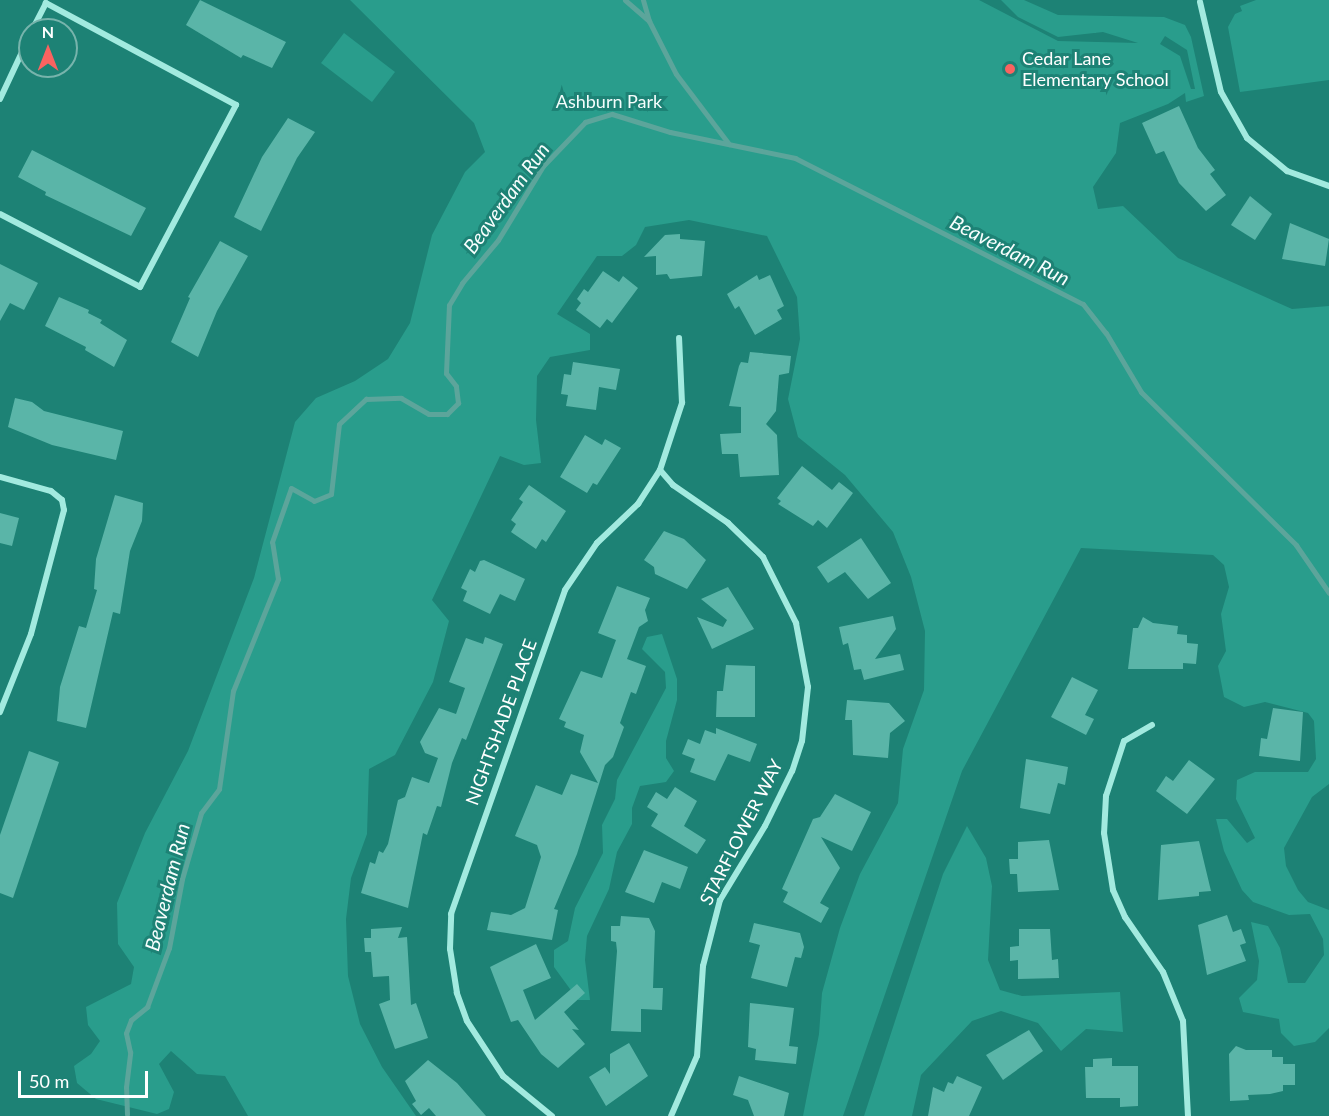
<!DOCTYPE html>
<style>
body{margin:0}
#map{position:relative;width:1329px;height:1116px;overflow:hidden;background:#1d8275;font-family:Lato,sans-serif}
div>[style]{position:absolute}
[style*='--x']{left:calc(var(--x)*1px);top:calc(var(--y)*1px);width:calc(var(--w)*1px);rotate:calc(var(--a)*1deg)}
.green>*{inset:0;background:#299d8c}
.stream>*{height:5px;margin:-2.5px;padding:0 2.5px;transform-origin:2.5px;border-radius:2.5px;background:#5ca59b}
.building>*{inset:0;background:#5ab5a8}
.minor>*{height:6px;margin:-3px;padding:0 3px;transform-origin:3px;border-radius:3px;background:#a2eadf}
.dots>*{width:16px;height:16px;translate:-50% -50%;box-sizing:border-box;border:3px solid #1d8275;border-radius:50%}
span{translate:-50% -50%;white-space:nowrap;text-align:center;line-height:1.15;-webkit-text-stroke:6px #1d8275;paint-order:stroke}
.poi-label{font-size:18px;color:#fff}
.left{translate:0 -50%;text-align:left}
.park-label{font-size:18px;color:#f4fdfc}
.street-label{font-size:18px;color:#fff}
.water-label{font-size:20px;color:#f7fefd;font-style:italic}
.north{position:absolute;left:18px;top:18px;width:60px;height:60px;box-sizing:border-box;background:#1d8275;border:2px solid #77b4ac;border-radius:50%;rotate:0deg;font-size:16px;font-weight:700;line-height:24px;text-align:center;color:#fff}
.north::after{content:'';display:block;margin:auto;width:21px;height:27px;background:#fa6360;clip-path:polygon(50% 0,100% 100%,50% 72%,0 100%)}
.scale{position:absolute;left:18px;top:1071px;width:130px;height:27px;box-sizing:border-box;border:3px solid #fff;border-top:0;padding-left:8px;font-size:18px;line-height:21px;white-space:nowrap;color:#fff;-webkit-text-stroke:4px #1d8275;paint-order:stroke}
</style>
<div id="map">
<div class="green">
<div style="clip-path:polygon(evenodd,350px 0,979px 0,1058px 41px,1138px 43px,1103px 32px,1058px 37px,1018px 17px,1001px 0,1024px 0,1058px 15px,1164px 17px,1185px 25px,1191px 37px,1204px 96px,1186px 102px,1185px 93px,1168px 104px,1120px 123px,1116px 153px,1093px 187px,1098px 209px,1123px 206px,1178px 258px,1292px 309px,1329px 306px,1329px 784px,1312px 797px,1284px 848px,1286px 866px,1298px 890px,1308px 902px,1329px 910px,1329px 1028px,1315px 1042px,1294px 1046px,1281px 1033px,1279px 1019px,1243px 1012px,1239px 998px,1257px 980px,1259px 961px,1251px 922px,1268px 926px,1280px 948px,1288px 983px,1305px 983px,1324px 955px,1323px 939px,1310px 914px,1289px 915px,1253px 902px,1242px 890px,1224px 851px,1216px 819px,1227px 819px,1247px 843px,1255px 838px,1236px 799px,1237px 780px,1255px 772px,1308px 772px,1316px 759px,1314px 721px,1308px 713px,1265px 702px,1244px 707px,1224px 697px,1218px 666px,1226px 651px,1221px 614px,1229px 587px,1224px 565px,1213px 555px,1081px 548px,962px 771px,843px 1116px,803px 1116px,819px 1034px,822px 993px,840px 928px,860px 874px,898px 803px,903px 749px,924px 690px,925px 631px,911px 577px,893px 532px,845px 475px,798px 437px,788px 399px,800px 339px,797px 297px,767px 236px,689px 220px,645px 227px,636px 245px,622px 256px,597px 256px,557px 314px,590px 334px,590px 350px,550px 357px,537px 376px,536px 420px,541px 463px,524px 465px,500px 456px,432px 600px,449px 621px,433px 682px,395px 755px,369px 769px,367px 834px,351px 878px,346px 919px,348px 976px,360px 1024px,382px 1067px,416px 1116px,248px 1116px,225px 1076px,197px 1074px,171px 1051px,159px 1064px,174px 1092px,169px 1109px,157px 1114px,96px 1099px,77px 1083px,74px 1066px,91px 1054px,100px 1041px,88px 1025px,86px 1007px,131px 984px,134px 967px,118px 944px,117px 903px,145px 833px,188px 751px,254px 578px,295px 422px,316px 398px,355px 381px,388px 359px,410px 323px,432px 235px,465px 172px,485px 152px,474px 123px,350px 0,1165px 36px,1187px 50px,1195px 89px,1191px 89px,1180px 56px,1160px 44px,1165px 36px)"></div>
<div style="clip-path:polygon(1256px 0,1329px 0,1329px 80px,1240px 92px,1228px 27px,1235px 14px,1242px 11px,1240px 6px)"></div>
<div style="clip-path:polygon(344px 33px,395px 72px,372px 102px,321px 63px)"></div>
<div style="clip-path:polygon(662px 634px,677px 679px,677px 700px,666px 741px,666px 758px,674px 771px,666px 782px,640px 786px,632px 808px,632px 824px,617px 852px,609px 889px,587px 936px,585px 960px,590px 1000px,578px 1000px,554px 967px,554px 950px,568px 941px,575px 908px,603px 853px,602px 825px,615px 799px,617px 780px,666px 688px,665px 672px,642px 649px,647px 637px)"></div>
<div style="clip-path:polygon(967px 826px,986px 858px,992px 886px,988px 960px,1000px 990px,1022px 996px,1120px 992px,1123px 1032px,1086px 1029px,1061px 1051px,1038px 1023px,1001px 1011px,972px 1021px,921px 1075px,912px 1116px,864px 1116px,943px 874px)"></div>
</div>
<div class="stream">
<div style="--x:625;--y:0;--w:32;--a:41"></div>
<div style="--x:649;--y:21;--w:59;--a:63"></div>
<div style="--x:676;--y:74;--w:88;--a:52.9"></div>
<div style="--x:643;--y:0;--w:22;--a:74"></div>
<div style="--x:127;--y:1114;--w:27;--a:-92"></div>
<div style="--x:126;--y:1087;--w:35;--a:-83"></div>
<div style="--x:130;--y:1052;--w:19;--a:-102"></div>
<div style="--x:126;--y:1033;--w:14;--a:-69"></div>
<div style="--x:131;--y:1020;--w:21;--a:-39"></div>
<div style="--x:147;--y:1007;--w:63;--a:-69.6"></div>
<div style="--x:169;--y:948;--w:70;--a:-79.3"></div>
<div style="--x:182;--y:879;--w:69;--a:-73.9"></div>
<div style="--x:201;--y:813;--w:30;--a:-53"></div>
<div style="--x:219;--y:789;--w:99;--a:-81.9"></div>
<div style="--x:233;--y:691;--w:121;--a:-68.1"></div>
<div style="--x:278;--y:579;--w:37;--a:-99"></div>
<div style="--x:272;--y:542;--w:57;--a:-70.6"></div>
<div style="--x:291;--y:488;--w:26;--a:29"></div>
<div style="--x:314;--y:501;--w:18;--a:-22"></div>
<div style="--x:331;--y:494;--w:70;--a:-83.5"></div>
<div style="--x:339;--y:424;--w:37;--a:-43"></div>
<div style="--x:366;--y:399;--w:35;--a:-2"></div>
<div style="--x:401;--y:398;--w:32;--a:30"></div>
<div style="--x:429;--y:414;--w:18;--a:0"></div>
<div style="--x:447;--y:414;--w:16;--a:-45"></div>
<div style="--x:458;--y:403;--w:17;--a:-97"></div>
<div style="--x:456;--y:386;--w:16;--a:-128"></div>
<div style="--x:446;--y:373;--w:68;--a:-87.5"></div>
<div style="--x:449;--y:305;--w:26;--a:-59"></div>
<div style="--x:462;--y:283;--w:56;--a:-50.1"></div>
<div style="--x:498;--y:240;--w:87;--a:-58.7"></div>
<div style="--x:543;--y:166;--w:61;--a:-46.3"></div>
<div style="--x:585;--y:122;--w:28;--a:-17"></div>
<div style="--x:612;--y:114;--w:61;--a:17.2"></div>
<div style="--x:670;--y:132;--w:128;--a:11.7"></div>
<div style="--x:795;--y:158;--w:323;--a:26.9"></div>
<div style="--x:1083;--y:304;--w:37;--a:52"></div>
<div style="--x:1106;--y:333;--w:69;--a:59.3"></div>
<div style="--x:1141;--y:392;--w:218;--a:44.6"></div>
<div style="--x:1296;--y:545;--w:58;--a:55.5"></div>
</div>
<div class="building">
<div style="clip-path:polygon(200px 0,286px 42px,272px 68px,243px 55px,241px 58px,186px 25px)"></div>
<div style="clip-path:polygon(1179px 106px,1198px 148px,1215px 170px,1210px 174px,1226px 195px,1206px 211px,1179px 183px,1164px 151px,1156px 154px,1142px 123px)"></div>
<div style="clip-path:polygon(288px 118px,315px 132px,297px 158px,261px 231px,234px 217px,262px 157px)"></div>
<div style="clip-path:polygon(32px 150px,146px 208px,131px 236px,45px 195px,46px 192px,18px 177px)"></div>
<div style="clip-path:polygon(1250px 196px,1272px 214px,1255px 240px,1231px 225px)"></div>
<div style="clip-path:polygon(1290px 223px,1329px 239px,1325px 266px,1282px 259px)"></div>
<div style="clip-path:polygon(680px 234px,680px 239px,705px 241px,702px 276px,670px 279px,667px 274px,656px 275px,656px 256px,644px 257px,665px 235px)"></div>
<div style="clip-path:polygon(220px 241px,248px 256px,217px 311px,198px 357px,171px 342px,190px 298px,188px 297px)"></div>
<div style="clip-path:polygon(0 264px,38px 283px,24px 310px,10px 303px,0 321px)"></div>
<div style="clip-path:polygon(603px 271px,619px 282px,623px 276px,638px 288px,612px 323px,607px 319px,600px 328px,576px 310px,581px 303px,577px 299px,584px 289px,588px 292px)"></div>
<div style="clip-path:polygon(757px 275px,759px 280px,770px 275px,784px 306px,777px 310px,782px 319px,755px 335px,739px 306px,735px 309px,727px 294px)"></div>
<div style="clip-path:polygon(59px 297px,89px 310px,88px 313px,102px 320px,100px 323px,127px 340px,114px 367px,85px 350px,86px 347px,45px 326px)"></div>
<div style="clip-path:polygon(750px 352px,791px 356px,789px 373px,779px 375px,776px 411px,766px 424px,777px 435px,779px 475px,740px 477px,738px 454px,722px 454px,720px 434px,741px 433px,741px 407px,729px 406px,739px 366px,741px 362px,748px 363px)"></div>
<div style="clip-path:polygon(573px 362px,620px 369px,616px 390px,599px 387px,596px 410px,566px 406px,568px 395px,561px 394px,564px 374px,571px 375px)"></div>
<div style="clip-path:polygon(15px 398px,32px 402px,44px 411px,123px 431px,116px 460px,52px 445px,8px 427px)"></div>
<div style="clip-path:polygon(585px 435px,602px 445px,605px 439px,621px 448px,597px 485px,593px 483px,587px 493px,560px 477px)"></div>
<div style="clip-path:polygon(802px 466px,832px 490px,839px 482px,853px 493px,827px 528px,818px 520px,813px 526px,778px 504px,781px 501px,777px 498px)"></div>
<div style="clip-path:polygon(529px 485px,566px 511px,546px 542px,542px 539px,536px 549px,511px 532px,516px 524px,511px 520px,523px 502px,519px 499px)"></div>
<div style="clip-path:polygon(115px 495px,143px 503px,142px 521px,130px 551px,120px 614px,113px 612px,86px 728px,57px 721px,60px 687px,79px 626px,86px 628px,97px 590px,94px 589px,96px 559px)"></div>
<div style="clip-path:polygon(0 513px,19px 518px,12px 546px,0 543px)"></div>
<div style="clip-path:polygon(664px 531px,684px 539px,706px 560px,687px 589px,655px 574px,654px 567px,644px 560px)"></div>
<div style="clip-path:polygon(861px 538px,891px 583px,868px 599px,845px 572px,828px 583px,817px 567px)"></div>
<div style="clip-path:polygon(484px 560px,525px 579px,515px 601px,500px 594px,490px 614px,463px 601px,467px 591px,461px 588px,470px 569px,475px 572px,480px 561px)"></div>
<div style="clip-path:polygon(617px 586px,650px 598px,645px 610px,648px 621px,639px 627px,627px 659px,646px 666px,636px 694px,631px 692px,620px 723px,624px 727px,613px 757px,605px 765px,577px 854px,554px 909px,558px 910px,552px 940px,487px 930px,491px 912px,511px 915px,525px 908px,541px 857px,537px 845px,515px 836px,536px 785px,562px 795px,571px 774px,598px 783px,580px 752px,584px 735px,564px 727px,566px 722px,559px 719px,581px 671px,602px 678px,616px 640px,598px 633px)"></div>
<div style="clip-path:polygon(728px 587px,754px 629px,712px 649px,697px 617px,723px 627px,727px 620px,701px 599px)"></div>
<div style="clip-path:polygon(893px 616px,896px 629px,875px 659px,900px 654px,904px 670px,864px 680px,861px 669px,854px 670px,848px 643px,843px 645px,839px 627px)"></div>
<div style="clip-path:polygon(1143px 617px,1153px 623px,1178px 626px,1177px 634px,1187px 635px,1187px 643px,1198px 644px,1196px 664px,1183px 663px,1183px 669px,1128px 669px,1133px 628px,1138px 628px)"></div>
<div style="clip-path:polygon(485px 637px,503px 644px,466px 740px,462px 738px,452px 763px,441px 807px,437px 806px,427px 835px,423px 833px,408px 908px,361px 893px,370px 862px,375px 864px,379px 851px,383px 853px,388px 844px,398px 800px,405px 797px,412px 777px,429px 783px,438px 758px,425px 753px,420px 742px,439px 708px,456px 714px,465px 688px,449px 682px,466px 638px,483px 644px)"></div>
<div style="clip-path:polygon(726px 665px,755px 666px,755px 717px,716px 717px,717px 691px,723px 691px)"></div>
<div style="clip-path:polygon(1072px 677px,1098px 690px,1085px 715px,1094px 719px,1086px 735px,1051px 717px)"></div>
<div style="clip-path:polygon(847px 700px,889px 703px,905px 721px,890px 733px,888px 758px,853px 755px,852px 720px,845px 720px)"></div>
<div style="clip-path:polygon(1273px 708px,1303px 712px,1300px 761px,1259px 756px,1261px 738px,1267px 739px)"></div>
<div style="clip-path:polygon(716px 728px,757px 744px,750px 762px,728px 754px,715px 781px,690px 772px,695px 759px,682px 754px,688px 739px,700px 744px,705px 730px,716px 734px)"></div>
<div style="clip-path:polygon(29px 751px,59px 762px,13px 898px,0 893px,0 835px)"></div>
<div style="clip-path:polygon(1026px 759px,1068px 767px,1065px 785px,1058px 783px,1050px 814px,1020px 808px)"></div>
<div style="clip-path:polygon(1189px 760px,1215px 779px,1187px 814px,1156px 791px,1166px 776px,1173px 781px)"></div>
<div style="clip-path:polygon(675px 787px,697px 801px,684px 826px,706px 840px,697px 854px,651px 826px,658px 814px,647px 807px,656px 792px,667px 799px)"></div>
<div style="clip-path:polygon(835px 794px,871px 812px,852px 851px,821px 837px,840px 868px,820px 903px,829px 908px,821px 923px,783px 902px,788px 892px,782px 889px,813px 819px,820px 817px)"></div>
<div style="clip-path:polygon(1049px 840px,1059px 890px,1018px 892px,1017px 874px,1010px 874px,1009px 859px,1018px 859px,1018px 842px)"></div>
<div style="clip-path:polygon(1199px 841px,1211px 891px,1199px 892px,1199px 896px,1158px 900px,1161px 845px)"></div>
<div style="clip-path:polygon(644px 850px,688px 867px,680px 889px,662px 882px,654px 903px,625px 892px)"></div>
<div style="clip-path:polygon(1227px 915px,1233px 932px,1241px 929px,1246px 943px,1240px 945px,1246px 961px,1207px 975px,1198px 925px)"></div>
<div style="clip-path:polygon(621px 916px,649px 918px,655px 931px,653px 988px,663px 988px,662px 1010px,641px 1009px,641px 1032px,611px 1031px,617px 951px,616px 942px,611px 941px,611px 926px,620px 926px)"></div>
<div style="clip-path:polygon(754px 923px,800px 933px,804px 947px,801px 958px,795px 957px,787px 987px,751px 978px,760px 945px,749px 942px)"></div>
<div style="clip-path:polygon(402px 927px,398px 938px,407px 937px,411px 1005px,416px 1003px,428px 1038px,395px 1049px,379px 1004px,390px 1000px,389px 976px,373px 977px,371px 952px,365px 952px,364px 938px,371px 938px,371px 929px)"></div>
<div style="clip-path:polygon(1019px 929px,1050px 929px,1052px 960px,1058px 959px,1059px 978px,1018px 979px,1018px 960px,1010px 961px,1010px 947px,1019px 946px)"></div>
<div style="clip-path:polygon(536px 944px,551px 978px,523px 990px,535px 1020px,577px 984px,585px 993px,564px 1012px,579px 1030px,572px 1029px,585px 1044px,558px 1068px,541px 1054px,518px 1020px,511px 1022px,490px 967px)"></div>
<div style="clip-path:polygon(750px 1003px,794px 1008px,789px 1046px,798px 1047px,796px 1064px,755px 1060px,756px 1049px,748px 1047px)"></div>
<div style="clip-path:polygon(1029px 1030px,1043px 1051px,1003px 1080px,986px 1055px)"></div>
<div style="clip-path:polygon(629px 1043px,648px 1076px,606px 1106px,589px 1077px,605px 1067px,610px 1074px,610px 1054px)"></div>
<div style="clip-path:polygon(1236px 1046px,1246px 1050px,1272px 1050px,1272px 1057px,1283px 1057px,1283px 1064px,1295px 1064px,1295px 1085px,1283px 1085px,1283px 1091px,1270px 1094px,1248px 1095px,1249px 1100px,1230px 1101px,1229px 1054px)"></div>
<div style="clip-path:polygon(1112px 1058px,1112px 1066px,1138px 1066px,1138px 1106px,1120px 1107px,1120px 1098px,1086px 1098px,1085px 1067px,1093px 1067px,1093px 1059px)"></div>
<div style="clip-path:polygon(428px 1060px,457px 1083px,486px 1116px,436px 1116px,429px 1108px,421px 1115px,412px 1104px,416px 1101px,405px 1081px)"></div>
<div style="clip-path:polygon(739px 1076px,789px 1093px,784px 1116px,754px 1116px,748px 1100px,733px 1095px)"></div>
<div style="clip-path:polygon(957px 1076px,982px 1087px,969px 1116px,928px 1116px,933px 1087px,944px 1092px,948px 1082px,953px 1084px)"></div>
</div>
<div class="minor">
<div style="--x:1200;--y:2;--w:92;--a:76.9"></div>
<div style="--x:1221;--y:92;--w:53;--a:60.5"></div>
<div style="--x:1247;--y:138;--w:52;--a:39.5"></div>
<div style="--x:1287;--y:171;--w:45;--a:19.7"></div>
<div style="--x:0;--y:99;--w:71;--a:-64.9"></div>
<div style="--x:0;--y:214;--w:158;--a:27.5"></div>
<div style="--x:140;--y:287;--w:206;--a:-62.2"></div>
<div style="--x:236;--y:105;--w:216;--a:-151.8"></div>
<div style="--x:46;--y:3;--w:30;--a:117"></div>
<div style="--x:660;--y:470;--w:20;--a:49"></div>
<div style="--x:673;--y:485;--w:67;--a:34.6"></div>
<div style="--x:728;--y:523;--w:49;--a:44.2"></div>
<div style="--x:763;--y:557;--w:74;--a:63.4"></div>
<div style="--x:796;--y:623;--w:65;--a:79.4"></div>
<div style="--x:808;--y:687;--w:54;--a:96.3"></div>
<div style="--x:802;--y:741;--w:32;--a:108"></div>
<div style="--x:792;--y:771;--w:61;--a:116.1"></div>
<div style="--x:765;--y:826;--w:87;--a:121.3"></div>
<div style="--x:720;--y:900;--w:68;--a:104.4"></div>
<div style="--x:703;--y:966;--w:90;--a:93.8"></div>
<div style="--x:697;--y:1056;--w:65;--a:113.4"></div>
<div style="--x:0;--y:477;--w:53;--a:15.4"></div>
<div style="--x:51;--y:491;--w:14;--a:39"></div>
<div style="--x:62;--y:500;--w:10;--a:79"></div>
<div style="--x:64;--y:510;--w:128;--a:104.9"></div>
<div style="--x:31;--y:634;--w:84;--a:111.7"></div>
<div style="--x:1152;--y:725;--w:32;--a:150"></div>
<div style="--x:1124;--y:741;--w:58;--a:108.1"></div>
<div style="--x:1106;--y:796;--w:37;--a:93"></div>
<div style="--x:1104;--y:833;--w:58;--a:81"></div>
<div style="--x:1113;--y:890;--w:30;--a:66"></div>
<div style="--x:1125;--y:917;--w:67;--a:55.4"></div>
<div style="--x:1163;--y:972;--w:53;--a:67.8"></div>
<div style="--x:1183;--y:1021;--w:95;--a:87"></div>
<div style="--x:552;--y:1116;--w:63;--a:-140.8"></div>
<div style="--x:503;--y:1076;--w:66;--a:-123.2"></div>
<div style="--x:467;--y:1021;--w:30;--a:-110"></div>
<div style="--x:457;--y:993;--w:45;--a:-99"></div>
<div style="--x:450;--y:949;--w:35;--a:-88"></div>
<div style="--x:451;--y:914;--w:343;--a:-70.6"></div>
<div style="--x:565;--y:590;--w:57;--a:-55.8"></div>
<div style="--x:597;--y:543;--w:57;--a:-43.6"></div>
<div style="--x:638;--y:504;--w:40;--a:-57.1"></div>
<div style="--x:660;--y:470;--w:71;--a:-71.8"></div>
<div style="--x:682;--y:403;--w:65;--a:-92.6"></div>
</div>
<div class="dots">
<div style="left:1010px;top:69px;background:#fa6360"></div>
</div>
<div class="poi-label">
<span class="left" style="left:1022px;top:69px">Cedar Lane<br>Elementary School</span>
</div>
<div class="park-label">
<span style="left:609px;top:101px">Ashburn Park</span>
</div>
<div class="street-label">
<span style="left:501px;top:722px;rotate:-70deg">NIGHTSHADE PLACE</span>
<span style="left:741px;top:832px;rotate:-63deg">STARFLOWER WAY</span>
</div>
<div class="water-label">
<span style="left:506px;top:198px;rotate:-54deg">Beaverdam Run</span>
<span style="left:1010px;top:250px;rotate:27deg">Beaverdam Run</span>
<span style="left:167px;top:887px;rotate:-76deg">Beaverdam Run</span>
</div>
<div class="north">N</div>
<div class="scale">50 m</div>
</div>
